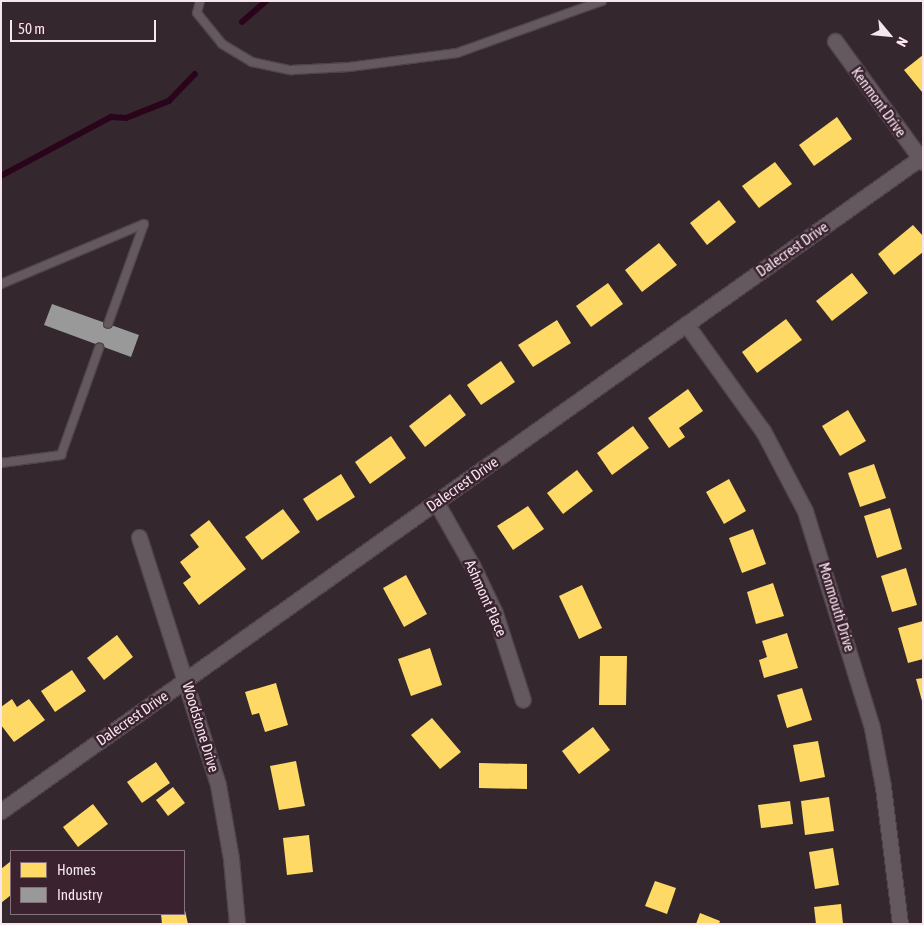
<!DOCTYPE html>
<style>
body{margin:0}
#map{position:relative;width:924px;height:925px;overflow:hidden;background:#34282e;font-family:"Asap Condensed",sans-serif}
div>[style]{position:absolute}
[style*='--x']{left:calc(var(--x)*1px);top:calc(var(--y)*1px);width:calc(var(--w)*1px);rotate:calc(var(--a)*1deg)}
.homes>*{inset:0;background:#ffd966}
.industry>*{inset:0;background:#999}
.stream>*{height:5.5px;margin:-2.75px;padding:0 2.75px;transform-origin:2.75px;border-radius:2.75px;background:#2a041b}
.roads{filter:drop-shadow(1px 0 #50444a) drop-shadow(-1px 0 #50444a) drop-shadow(0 1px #50444a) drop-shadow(0 -1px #50444a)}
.lane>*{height:8px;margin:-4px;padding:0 4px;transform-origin:4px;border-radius:4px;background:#655960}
.street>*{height:15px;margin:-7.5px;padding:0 7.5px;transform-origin:7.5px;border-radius:7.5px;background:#655960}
span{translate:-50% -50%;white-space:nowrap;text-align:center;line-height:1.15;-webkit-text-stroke:5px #3a222f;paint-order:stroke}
.street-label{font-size:15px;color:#f6e6ee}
.frame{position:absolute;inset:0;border:2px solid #f6e6ee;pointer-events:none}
.legend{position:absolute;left:10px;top:850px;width:175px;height:65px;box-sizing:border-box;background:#3a222f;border:1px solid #85707b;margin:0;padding:6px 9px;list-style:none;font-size:15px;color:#f6e6ee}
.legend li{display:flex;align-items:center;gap:10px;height:25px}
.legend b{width:25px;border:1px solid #85707b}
.north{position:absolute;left:864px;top:10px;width:50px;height:50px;-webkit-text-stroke:4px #3a222f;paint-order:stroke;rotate:118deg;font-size:14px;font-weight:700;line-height:20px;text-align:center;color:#f6e6ee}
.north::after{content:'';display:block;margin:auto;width:18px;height:22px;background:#f6e6ee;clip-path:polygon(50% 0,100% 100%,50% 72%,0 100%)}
.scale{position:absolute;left:10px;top:20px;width:146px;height:22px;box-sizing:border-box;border:2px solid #f6e6ee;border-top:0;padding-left:6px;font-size:15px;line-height:18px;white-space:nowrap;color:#f6e6ee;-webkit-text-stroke:4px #3a222f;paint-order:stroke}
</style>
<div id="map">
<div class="homes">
<div style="clip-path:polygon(923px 55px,923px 91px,922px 92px,904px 70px)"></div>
<div style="clip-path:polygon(837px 117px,852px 139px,814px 166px,799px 145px)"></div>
<div style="clip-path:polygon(775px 162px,792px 184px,759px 208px,742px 186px)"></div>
<div style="clip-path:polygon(719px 200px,736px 222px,707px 245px,690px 223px)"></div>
<div style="clip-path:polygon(913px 225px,923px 236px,923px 252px,894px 275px,878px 254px)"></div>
<div style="clip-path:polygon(659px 243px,677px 265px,642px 292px,625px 270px)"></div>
<div style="clip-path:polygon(852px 273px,868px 293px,832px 321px,816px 301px)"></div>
<div style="clip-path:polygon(608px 283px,623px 304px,591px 327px,576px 306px)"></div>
<div style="clip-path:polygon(786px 319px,802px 340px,757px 373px,742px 352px)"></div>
<div style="clip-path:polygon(557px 320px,571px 343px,533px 367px,518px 345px)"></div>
<div style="clip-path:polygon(501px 361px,515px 382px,481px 405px,467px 385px)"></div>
<div style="clip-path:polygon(688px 389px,703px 411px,679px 428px,685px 437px,669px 448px,648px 418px)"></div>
<div style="clip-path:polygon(450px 394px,466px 415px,425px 447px,409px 426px)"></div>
<div style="clip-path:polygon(848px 410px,866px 441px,840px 456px,822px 426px)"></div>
<div style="clip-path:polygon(633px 426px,649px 448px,612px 475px,597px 453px)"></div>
<div style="clip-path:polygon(391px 436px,406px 458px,370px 484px,355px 462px)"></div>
<div style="clip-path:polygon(874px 464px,886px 498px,860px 507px,848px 473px)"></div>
<div style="clip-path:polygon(577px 470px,593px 491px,563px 514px,547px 493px)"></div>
<div style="clip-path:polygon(341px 474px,355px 497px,317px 521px,303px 499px)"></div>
<div style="clip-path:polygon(729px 479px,746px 511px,724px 524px,706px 492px)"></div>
<div style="clip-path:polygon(528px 506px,544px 529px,513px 550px,497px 526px)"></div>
<div style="clip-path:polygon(890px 508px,902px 549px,877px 558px,864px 516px)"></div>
<div style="clip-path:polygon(283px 509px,300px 532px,262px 560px,245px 537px)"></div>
<div style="clip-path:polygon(209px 520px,246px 569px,199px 605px,183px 583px,191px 577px,180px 562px,199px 547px,190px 535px)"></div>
<div style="clip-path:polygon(753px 529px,766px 564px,742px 573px,729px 538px)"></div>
<div style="clip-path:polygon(906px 568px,917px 605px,892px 612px,881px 576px)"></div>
<div style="clip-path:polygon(406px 575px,427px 614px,404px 627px,383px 588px)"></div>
<div style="clip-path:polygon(773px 583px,784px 616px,756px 624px,747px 592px)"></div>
<div style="clip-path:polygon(582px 585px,602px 628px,579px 639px,559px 596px)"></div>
<div style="clip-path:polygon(923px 621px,923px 659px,908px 663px,898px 628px)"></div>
<div style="clip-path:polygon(787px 633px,798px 668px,764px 678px,759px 660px,767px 657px,762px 641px)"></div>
<div style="clip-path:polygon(117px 635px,133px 657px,104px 680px,87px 658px)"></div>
<div style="clip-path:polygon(430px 648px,442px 685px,411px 696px,398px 659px)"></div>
<div style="clip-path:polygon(600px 656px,627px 656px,626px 705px,599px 705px)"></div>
<div style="clip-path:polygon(72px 670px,86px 691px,55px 712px,41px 691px)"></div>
<div style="clip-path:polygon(923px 678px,923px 701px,922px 701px,916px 679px)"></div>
<div style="clip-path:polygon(276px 683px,288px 725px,265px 732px,259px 713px,252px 715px,245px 692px)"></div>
<div style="clip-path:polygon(802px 688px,812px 720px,787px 728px,777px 695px)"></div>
<div style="clip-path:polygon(12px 699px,17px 707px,29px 699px,45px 720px,14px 742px,1px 725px,1px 707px)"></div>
<div style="clip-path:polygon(432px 718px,461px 752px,440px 769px,411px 735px)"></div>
<div style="clip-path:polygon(593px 727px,610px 750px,579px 774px,562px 751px)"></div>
<div style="clip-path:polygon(818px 741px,825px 777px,800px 782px,793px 745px)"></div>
<div style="clip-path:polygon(296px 761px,305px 806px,279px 810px,270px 766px)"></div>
<div style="clip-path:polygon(156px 762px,170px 783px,142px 803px,127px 782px)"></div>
<div style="clip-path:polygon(479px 763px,527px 764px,527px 789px,479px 788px)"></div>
<div style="clip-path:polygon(173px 787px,185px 803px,168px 816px,156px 800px)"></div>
<div style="clip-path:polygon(829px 797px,834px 831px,805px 835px,801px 801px)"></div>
<div style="clip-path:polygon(790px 801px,793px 824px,761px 828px,758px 805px)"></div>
<div style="clip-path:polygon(93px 804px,108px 824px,78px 847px,63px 827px)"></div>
<div style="clip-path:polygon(309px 835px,313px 872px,287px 875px,283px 838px)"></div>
<div style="clip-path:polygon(833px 848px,839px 885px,815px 889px,809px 852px)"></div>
<div style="clip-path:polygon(11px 861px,11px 895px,1px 903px,1px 869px)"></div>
<div style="clip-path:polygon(655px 881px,676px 888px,667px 914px,645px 906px)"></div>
<div style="clip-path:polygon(841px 904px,843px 924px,816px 924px,814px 907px)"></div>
<div style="clip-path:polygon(184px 906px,188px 924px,162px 924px,161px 914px,184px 914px)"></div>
<div style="clip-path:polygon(700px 913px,720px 921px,719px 924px,696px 924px)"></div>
</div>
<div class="industry">
<div style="clip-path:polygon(52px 304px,139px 335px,131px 357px,44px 325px)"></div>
</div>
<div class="stream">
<div style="--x:242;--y:22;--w:32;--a:-41"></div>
<div style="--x:1;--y:176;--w:125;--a:-28.2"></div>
<div style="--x:111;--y:117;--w:15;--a:4"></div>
<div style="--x:126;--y:118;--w:46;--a:-21.6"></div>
<div style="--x:169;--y:101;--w:37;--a:-46"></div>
</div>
<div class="roads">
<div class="lane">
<div style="--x:200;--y:1;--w:12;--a:104"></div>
<div style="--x:197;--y:13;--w:40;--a:51"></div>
<div style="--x:222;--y:44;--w:35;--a:31"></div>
<div style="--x:252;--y:62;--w:40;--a:12"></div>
<div style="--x:291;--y:70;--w:58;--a:-3"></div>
<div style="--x:349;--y:67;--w:109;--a:-7.4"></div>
<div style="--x:457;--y:53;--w:154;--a:-19.7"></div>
<div style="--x:1;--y:284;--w:155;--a:-22.8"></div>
<div style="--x:144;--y:224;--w:106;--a:109.8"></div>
<div style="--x:1;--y:463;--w:61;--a:-7.6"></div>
<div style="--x:61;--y:455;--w:114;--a:-70.4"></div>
</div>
<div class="street">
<div style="--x:835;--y:41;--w:150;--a:54"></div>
<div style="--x:686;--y:324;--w:132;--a:54.3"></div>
<div style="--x:763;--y:431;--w:90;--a:62.3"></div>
<div style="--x:805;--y:511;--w:227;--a:72.8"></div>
<div style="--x:872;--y:728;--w:60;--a:79.4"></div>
<div style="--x:883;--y:787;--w:138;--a:82.9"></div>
<div style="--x:436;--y:502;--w:75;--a:60.4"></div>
<div style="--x:473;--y:567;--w:51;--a:64.4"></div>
<div style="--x:495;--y:613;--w:91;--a:72.2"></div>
<div style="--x:139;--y:537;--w:260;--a:72.3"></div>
<div style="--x:218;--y:785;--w:75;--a:80"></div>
<div style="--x:231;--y:859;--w:65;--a:84.7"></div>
<div style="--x:1;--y:811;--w:1131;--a:-35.39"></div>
</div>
</div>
<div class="street-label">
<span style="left:879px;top:102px;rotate:54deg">Kenmont Drive</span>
<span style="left:792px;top:249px;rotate:-35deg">Dalecrest Drive</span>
<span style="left:462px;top:484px;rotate:-35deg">Dalecrest Drive</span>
<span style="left:486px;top:598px;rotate:66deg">Ashmont Place</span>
<span style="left:837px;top:607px;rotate:73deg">Monmouth Drive</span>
<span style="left:132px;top:718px;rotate:-35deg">Dalecrest Drive</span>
<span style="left:201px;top:727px;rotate:73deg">Woodstone Drive</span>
</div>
<div class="frame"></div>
<ul class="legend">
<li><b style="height:14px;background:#ffd966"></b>Homes</li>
<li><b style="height:14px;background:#999"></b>Industry</li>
</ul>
<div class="north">N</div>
<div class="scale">50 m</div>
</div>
